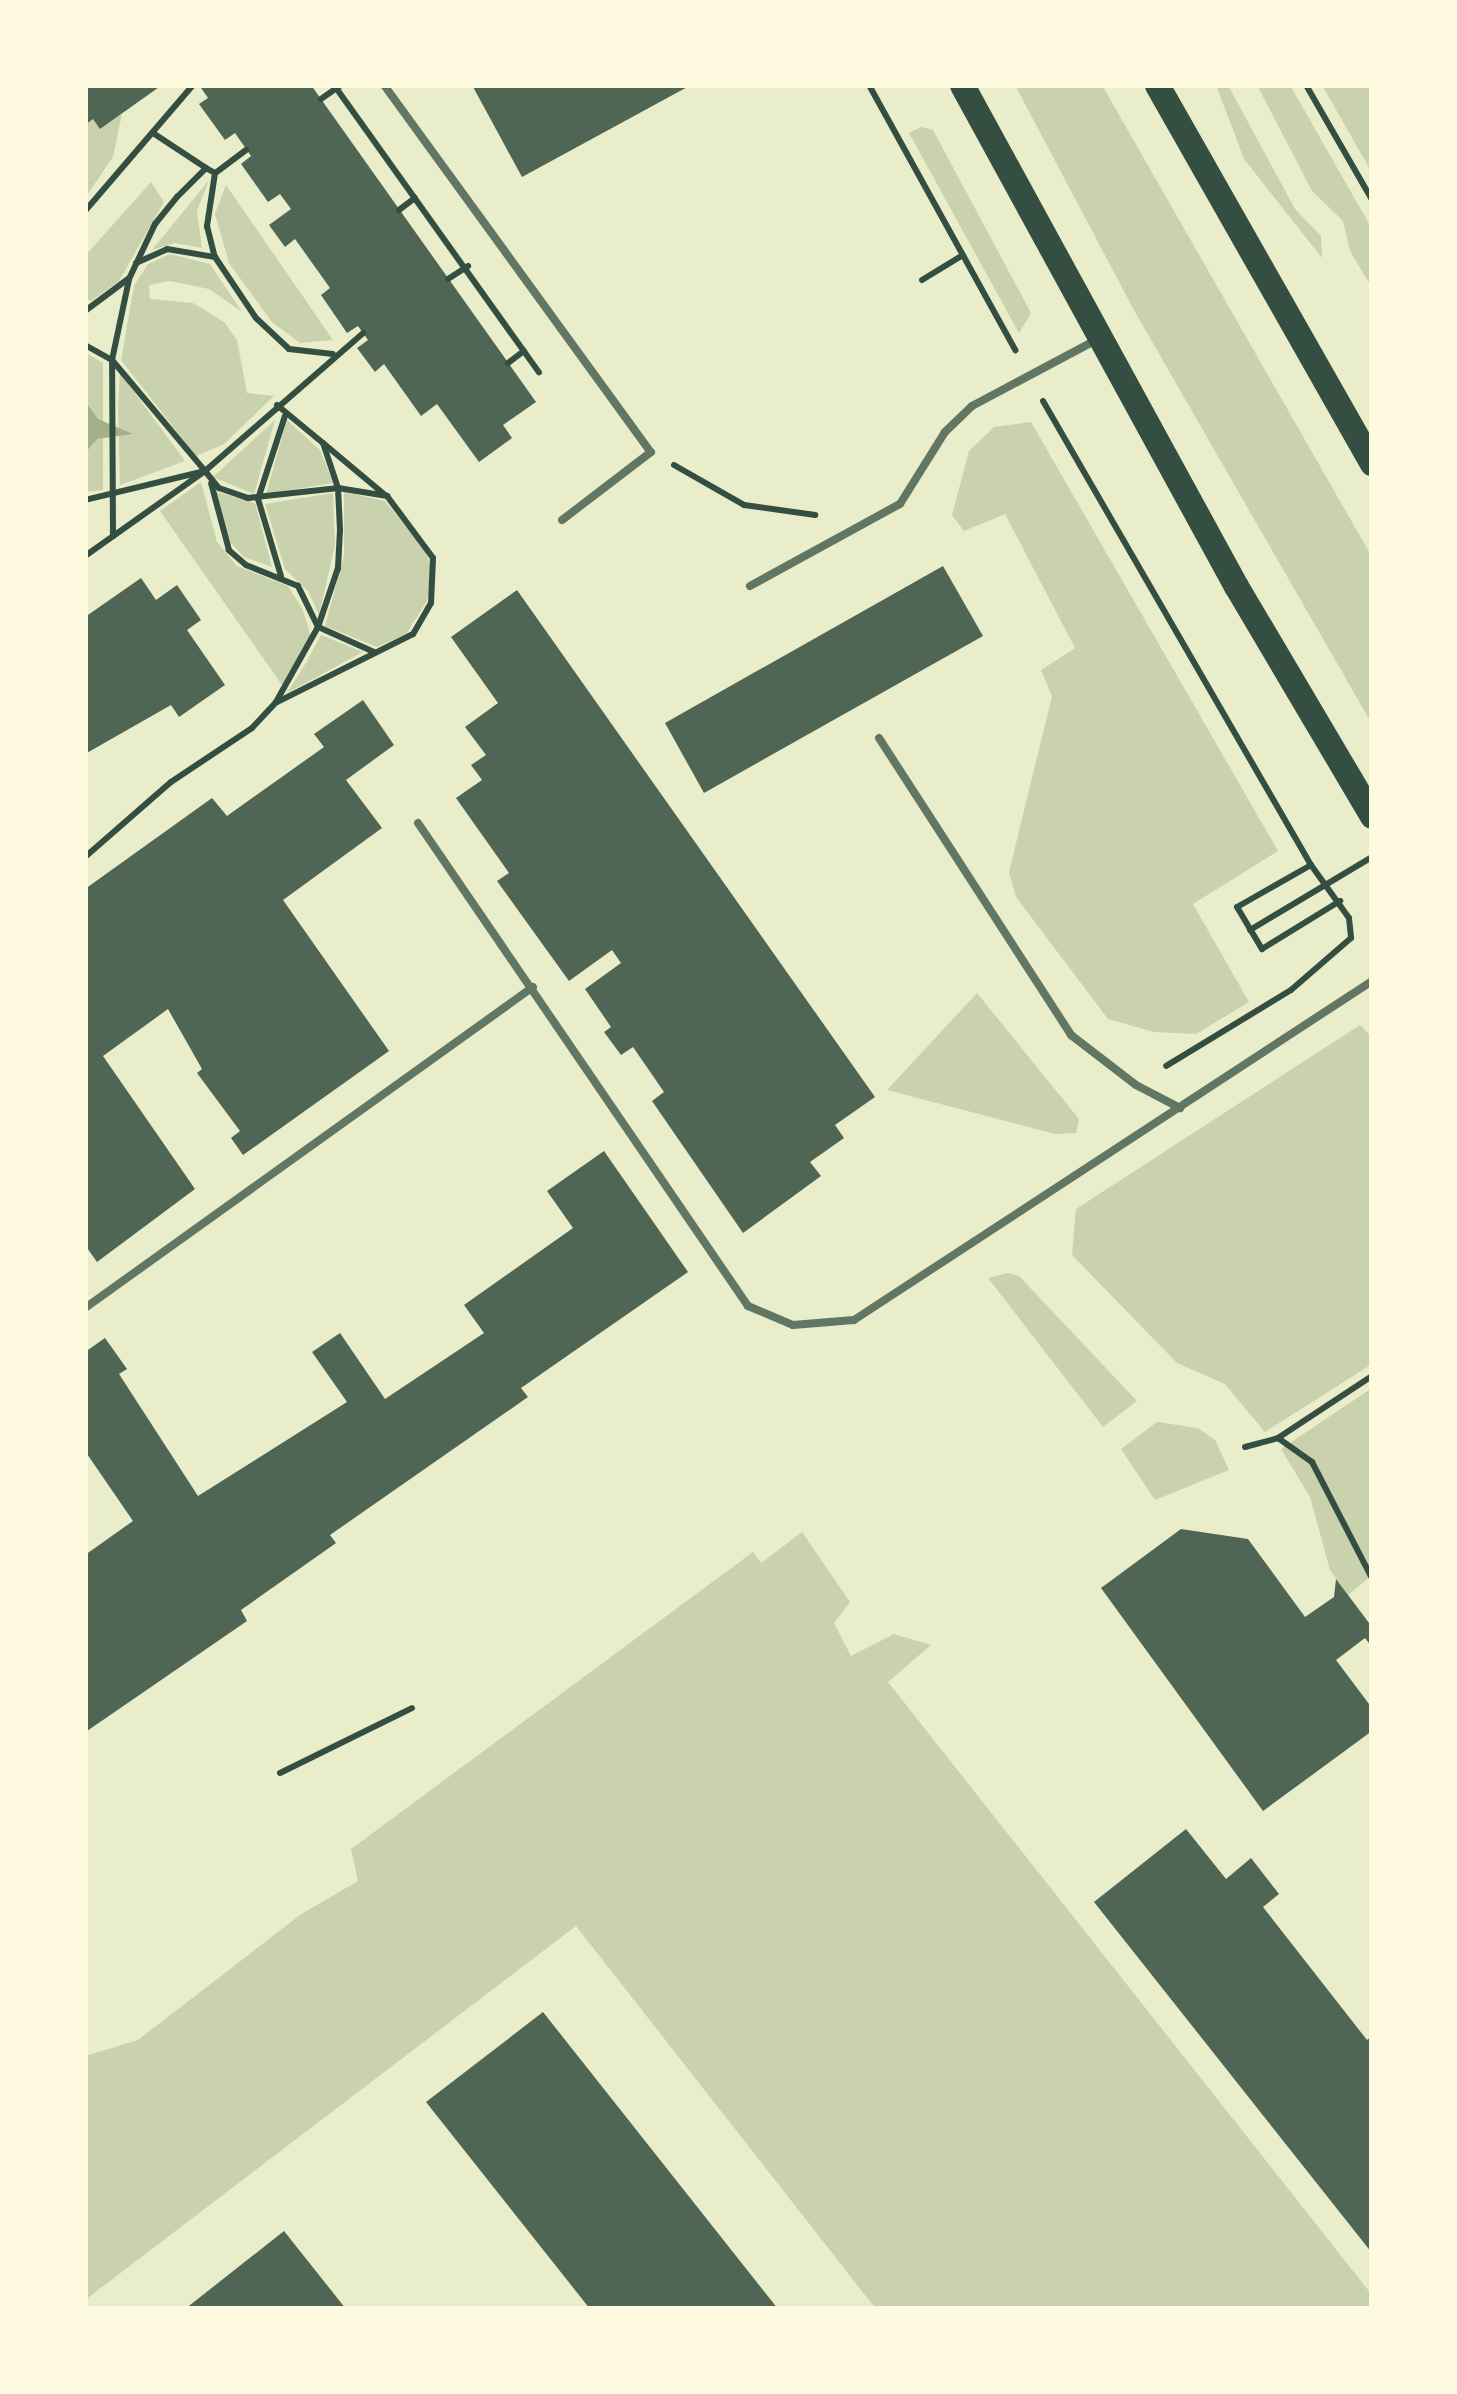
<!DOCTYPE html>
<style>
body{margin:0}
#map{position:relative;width:1457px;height:2394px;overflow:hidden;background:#e9edc9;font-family:"Sofia Sans Condensed",sans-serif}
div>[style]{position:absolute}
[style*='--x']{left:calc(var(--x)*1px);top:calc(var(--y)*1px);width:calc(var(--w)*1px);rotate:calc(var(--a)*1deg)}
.green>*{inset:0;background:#cad2ad}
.water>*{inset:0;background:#a3b18a}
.building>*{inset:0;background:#4f6655}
.path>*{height:6px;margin:-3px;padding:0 3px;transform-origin:3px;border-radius:3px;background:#344e41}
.service>*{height:8px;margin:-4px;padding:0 4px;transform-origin:4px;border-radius:4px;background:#617663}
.primary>*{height:25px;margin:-12.5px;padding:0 12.5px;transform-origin:12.5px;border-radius:12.5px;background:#344e41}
span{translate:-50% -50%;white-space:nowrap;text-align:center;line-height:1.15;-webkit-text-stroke:8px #fefae0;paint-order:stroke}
.frame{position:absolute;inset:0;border:88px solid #fefae0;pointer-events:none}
</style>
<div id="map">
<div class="green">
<div style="clip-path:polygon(1015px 85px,1102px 85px,1372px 557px,1372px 724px,1135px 312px)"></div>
<div style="clip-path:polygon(1216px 85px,1228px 85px,1295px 209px,1321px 236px,1322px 258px,1244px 159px)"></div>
<div style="clip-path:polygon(1257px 85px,1290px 85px,1372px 229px,1372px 288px,1350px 251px,1343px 221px,1312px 191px)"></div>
<div style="clip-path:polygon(1322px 85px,1372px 85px,1372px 173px)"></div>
<div style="clip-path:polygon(122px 114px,113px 157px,85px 198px,85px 125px,93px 119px,100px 128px)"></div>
<div style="clip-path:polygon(921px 127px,933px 130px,1031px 313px,1019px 333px,909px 133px)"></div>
<div style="clip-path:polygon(209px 180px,197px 211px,202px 248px,175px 243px,152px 250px)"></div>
<div style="clip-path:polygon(151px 182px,164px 202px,119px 281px,91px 301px,85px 297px,85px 256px)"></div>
<div style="clip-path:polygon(226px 185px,333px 340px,300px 343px,272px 322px,229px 263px,215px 214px)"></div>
<div style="clip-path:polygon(170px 254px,210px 264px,242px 312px,209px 289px,170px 281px,149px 285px,150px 299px,193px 303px,224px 322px,237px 340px,247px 393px,274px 396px,224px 444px,196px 456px,121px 360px,134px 286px,148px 264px)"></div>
<div style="clip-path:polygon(85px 352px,103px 363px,103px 490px,85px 492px)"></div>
<div style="clip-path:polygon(120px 373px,185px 461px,120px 485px,118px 407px)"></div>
<div style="clip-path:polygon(275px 420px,254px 494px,213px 477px)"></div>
<div style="clip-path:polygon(287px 420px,320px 450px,333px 483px,266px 494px)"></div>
<div style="clip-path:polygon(1031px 422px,1278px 851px,1193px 904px,1249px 1002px,1196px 1034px,1154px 1032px,1108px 1019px,1016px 897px,1009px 872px,1052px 696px,1041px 670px,1075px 648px,1005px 514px,964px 531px,952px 515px,969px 451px,994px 427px)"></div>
<div style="clip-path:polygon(201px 482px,217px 542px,237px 566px,288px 586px,303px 610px,311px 637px,282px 685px,160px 511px)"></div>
<div style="clip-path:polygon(217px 492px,255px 503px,272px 567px,244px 557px,227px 539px)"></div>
<div style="clip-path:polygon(344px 492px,385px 501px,426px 552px,433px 573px,427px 601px,406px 634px,377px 647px,325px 626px,344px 556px)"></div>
<div style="clip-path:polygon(333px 493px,335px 545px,319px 615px,308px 591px,285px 569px,265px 504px)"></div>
<div style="clip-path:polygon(321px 635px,363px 652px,287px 693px,306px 663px)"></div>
<div style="clip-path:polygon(977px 993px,1079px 1119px,1076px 1133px,1055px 1134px,887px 1090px)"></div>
<div style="clip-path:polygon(1360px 1025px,1372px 1037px,1372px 1364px,1265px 1432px,1225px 1384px,1177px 1363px,1072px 1255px,1076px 1209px)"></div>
<div style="clip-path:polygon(1007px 1273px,1019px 1276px,1137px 1401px,1103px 1427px,988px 1278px)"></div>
<div style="clip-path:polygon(1372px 1388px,1372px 1575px,1348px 1595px,1330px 1570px,1310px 1497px,1281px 1449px)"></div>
<div style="clip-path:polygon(1157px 1422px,1198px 1428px,1215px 1440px,1229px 1470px,1155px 1500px,1121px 1449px)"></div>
<div style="clip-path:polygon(802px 1532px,850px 1602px,834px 1623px,851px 1656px,894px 1634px,931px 1645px,888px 1682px,1372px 2295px,1372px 2309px,876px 2309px,576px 1926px,85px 2300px,85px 2056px,138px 2040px,300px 1915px,358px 1881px,351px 1849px,753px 1552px,761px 1563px)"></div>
</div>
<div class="water">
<div style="clip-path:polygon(85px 401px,98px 419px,133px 434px,97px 439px,85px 453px)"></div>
</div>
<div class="building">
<div style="clip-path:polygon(85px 85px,162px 85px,100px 129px,93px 119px,85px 125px)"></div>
<div style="clip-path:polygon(199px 85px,311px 85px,536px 402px,503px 425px,512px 438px,479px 462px,437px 404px,421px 416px,384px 364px,375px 372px,357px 348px,368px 340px,358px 326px,347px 333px,321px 295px,330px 288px,295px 239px,285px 247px,269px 225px,291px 209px,280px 194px,268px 202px,241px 164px,251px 156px,235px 133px,225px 140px,199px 104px,208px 98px)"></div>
<div style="clip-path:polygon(472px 85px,691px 85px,522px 177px)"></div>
<div style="clip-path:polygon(943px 566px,983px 636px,704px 793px,665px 723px)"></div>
<div style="clip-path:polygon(141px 578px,156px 600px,177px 585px,201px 620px,187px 630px,225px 685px,179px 717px,171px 705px,85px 754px,85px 617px)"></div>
<div style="clip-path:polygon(517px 590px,875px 1097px,835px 1125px,844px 1138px,810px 1162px,821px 1176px,743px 1233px,652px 1101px,664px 1092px,633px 1047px,621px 1055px,604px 1032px,611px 1027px,585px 989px,621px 963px,612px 950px,569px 981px,497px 881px,509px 873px,456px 798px,482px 780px,471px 765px,486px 755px,465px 727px,498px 703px,451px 637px)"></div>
<div style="clip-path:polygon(363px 700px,394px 745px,346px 780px,382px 828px,283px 900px,389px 1051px,243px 1155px,231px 1138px,240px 1131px,197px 1073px,202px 1069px,168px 1009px,103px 1056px,195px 1189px,97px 1262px,85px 1245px,85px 889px,212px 798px,227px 816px,324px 747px,314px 734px)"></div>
<div style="clip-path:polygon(604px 1151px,688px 1272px,521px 1388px,528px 1397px,330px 1535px,336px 1543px,241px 1610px,247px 1621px,87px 1731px,85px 1555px,133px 1521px,85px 1451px,85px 1352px,105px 1338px,127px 1369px,119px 1374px,198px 1496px,347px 1402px,312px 1352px,340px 1333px,385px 1399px,484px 1333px,464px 1305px,573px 1228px,547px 1191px)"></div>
<div style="clip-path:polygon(1181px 1529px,1248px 1539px,1305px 1617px,1334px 1597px,1336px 1579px,1372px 1627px,1372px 1647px,1365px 1638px,1336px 1660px,1372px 1708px,1372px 1731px,1263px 1811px,1101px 1588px)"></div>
<div style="clip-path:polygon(1186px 1829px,1226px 1879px,1251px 1858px,1279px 1894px,1263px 1907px,1367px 2040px,1372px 2036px,1372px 2253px,1094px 1902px)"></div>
<div style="clip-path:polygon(543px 2012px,778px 2309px,590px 2309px,426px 2102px)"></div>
<div style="clip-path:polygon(284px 2231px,346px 2309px,185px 2309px)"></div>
</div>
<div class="path">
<div style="--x:334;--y:85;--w:353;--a:54.5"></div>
<div style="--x:869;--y:85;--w:303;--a:61.1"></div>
<div style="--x:1306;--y:85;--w:133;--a:60.1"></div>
<div style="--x:321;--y:99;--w:24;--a:-35"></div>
<div style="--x:153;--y:133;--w:64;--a:33.4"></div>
<div style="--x:246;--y:150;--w:39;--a:143"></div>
<div style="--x:215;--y:173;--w:54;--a:98.6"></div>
<div style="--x:207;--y:226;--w:32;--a:76"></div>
<div style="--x:215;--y:257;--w:73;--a:56.1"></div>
<div style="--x:256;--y:318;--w:45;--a:43.2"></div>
<div style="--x:289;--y:349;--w:44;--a:6.5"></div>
<div style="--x:399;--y:210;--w:20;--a:-37"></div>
<div style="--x:85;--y:211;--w:166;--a:-49.4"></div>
<div style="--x:136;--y:263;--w:34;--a:-24"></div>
<div style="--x:167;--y:249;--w:49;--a:9.5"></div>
<div style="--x:448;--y:279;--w:24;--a:-33"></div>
<div style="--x:922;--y:280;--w:48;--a:-31.4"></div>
<div style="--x:85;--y:311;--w:54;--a:-36.7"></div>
<div style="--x:85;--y:345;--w:31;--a:29"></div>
<div style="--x:112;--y:360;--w:145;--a:50"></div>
<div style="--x:205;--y:471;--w:123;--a:166.4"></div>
<div style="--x:508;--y:363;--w:20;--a:-37"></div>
<div style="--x:1043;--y:401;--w:536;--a:59.99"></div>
<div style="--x:1311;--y:865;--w:65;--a:54.4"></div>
<div style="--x:1349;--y:918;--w:20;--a:84"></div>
<div style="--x:1351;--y:938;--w:79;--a:139.1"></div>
<div style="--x:1291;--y:990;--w:146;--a:148.7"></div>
<div style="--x:277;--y:405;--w:60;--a:39.6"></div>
<div style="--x:674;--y:465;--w:81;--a:29.7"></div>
<div style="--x:744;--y:505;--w:72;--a:8"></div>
<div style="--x:205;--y:471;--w:22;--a:51"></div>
<div style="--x:219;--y:488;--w:31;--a:19"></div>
<div style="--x:248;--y:498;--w:91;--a:-6.3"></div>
<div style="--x:338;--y:488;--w:50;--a:9.3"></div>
<div style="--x:387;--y:496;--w:77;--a:53.4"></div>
<div style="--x:433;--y:558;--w:45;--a:92.5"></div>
<div style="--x:431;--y:603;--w:36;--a:120"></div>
<div style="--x:413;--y:634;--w:152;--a:153.4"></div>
<div style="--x:113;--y:536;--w:176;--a:-90.3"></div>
<div style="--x:112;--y:360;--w:83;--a:-78.1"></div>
<div style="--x:129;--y:279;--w:61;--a:-64.7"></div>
<div style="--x:155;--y:224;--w:35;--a:-51"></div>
<div style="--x:177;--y:197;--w:41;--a:-45"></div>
<div style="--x:206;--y:168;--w:10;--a:29"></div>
<div style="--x:85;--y:556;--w:147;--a:-35.3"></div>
<div style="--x:205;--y:471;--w:210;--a:-41.1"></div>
<div style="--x:281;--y:576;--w:80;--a:-106.6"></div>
<div style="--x:258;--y:499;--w:87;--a:-72"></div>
<div style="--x:374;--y:652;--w:61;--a:-155.9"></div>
<div style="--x:318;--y:627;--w:62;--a:-71.3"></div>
<div style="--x:338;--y:568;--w:38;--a:-87"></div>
<div style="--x:340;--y:530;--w:42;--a:-92.7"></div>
<div style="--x:338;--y:488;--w:47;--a:-108.4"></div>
<div style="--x:323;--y:443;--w:81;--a:40"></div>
<div style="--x:85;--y:857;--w:114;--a:-41.1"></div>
<div style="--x:171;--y:782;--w:97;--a:-33.7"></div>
<div style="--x:252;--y:728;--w:35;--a:-47"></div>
<div style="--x:276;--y:702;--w:86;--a:-60.8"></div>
<div style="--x:318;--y:627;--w:46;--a:-116"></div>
<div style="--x:298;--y:586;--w:56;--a:-158"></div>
<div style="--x:246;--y:565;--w:23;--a:-139"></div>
<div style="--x:229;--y:550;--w:69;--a:-105"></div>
<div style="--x:1311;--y:865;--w:85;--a:150.4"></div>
<div style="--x:1237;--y:907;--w:49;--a:59.2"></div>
<div style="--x:1262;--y:949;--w:92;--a:-31.6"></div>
<div style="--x:1250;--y:930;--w:142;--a:-30.9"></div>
<div style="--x:1278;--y:1438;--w:42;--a:35.2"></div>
<div style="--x:1312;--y:1462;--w:131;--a:62.7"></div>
<div style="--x:1245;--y:1447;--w:34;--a:-15"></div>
<div style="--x:1278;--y:1438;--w:113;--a:-33.4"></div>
<div style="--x:280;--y:1773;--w:147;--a:-26.2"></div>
</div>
<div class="service">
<div style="--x:384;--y:85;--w:454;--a:54"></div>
<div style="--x:651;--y:452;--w:112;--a:142.6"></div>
<div style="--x:750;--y:586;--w:171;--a:-28.7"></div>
<div style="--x:900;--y:504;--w:85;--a:-58"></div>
<div style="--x:945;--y:432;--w:37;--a:-44"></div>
<div style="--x:972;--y:406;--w:143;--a:-28"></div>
<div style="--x:879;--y:738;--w:354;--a:57.1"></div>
<div style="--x:1071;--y:1035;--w:82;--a:37.6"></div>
<div style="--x:1136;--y:1085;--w:50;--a:27.6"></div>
<div style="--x:418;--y:823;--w:585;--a:55.66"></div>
<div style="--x:748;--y:1306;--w:49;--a:22.9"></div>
<div style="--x:793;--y:1325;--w:61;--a:-4.7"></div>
<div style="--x:854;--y:1320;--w:619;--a:-33.2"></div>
<div style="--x:85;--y:1308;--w:551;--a:-35.62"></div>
</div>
<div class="primary">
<div style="--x:962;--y:85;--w:571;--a:61.33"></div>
<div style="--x:1236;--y:586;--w:267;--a:59.4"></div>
<div style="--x:1157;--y:85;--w:435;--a:60.4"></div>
</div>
<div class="frame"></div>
</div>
